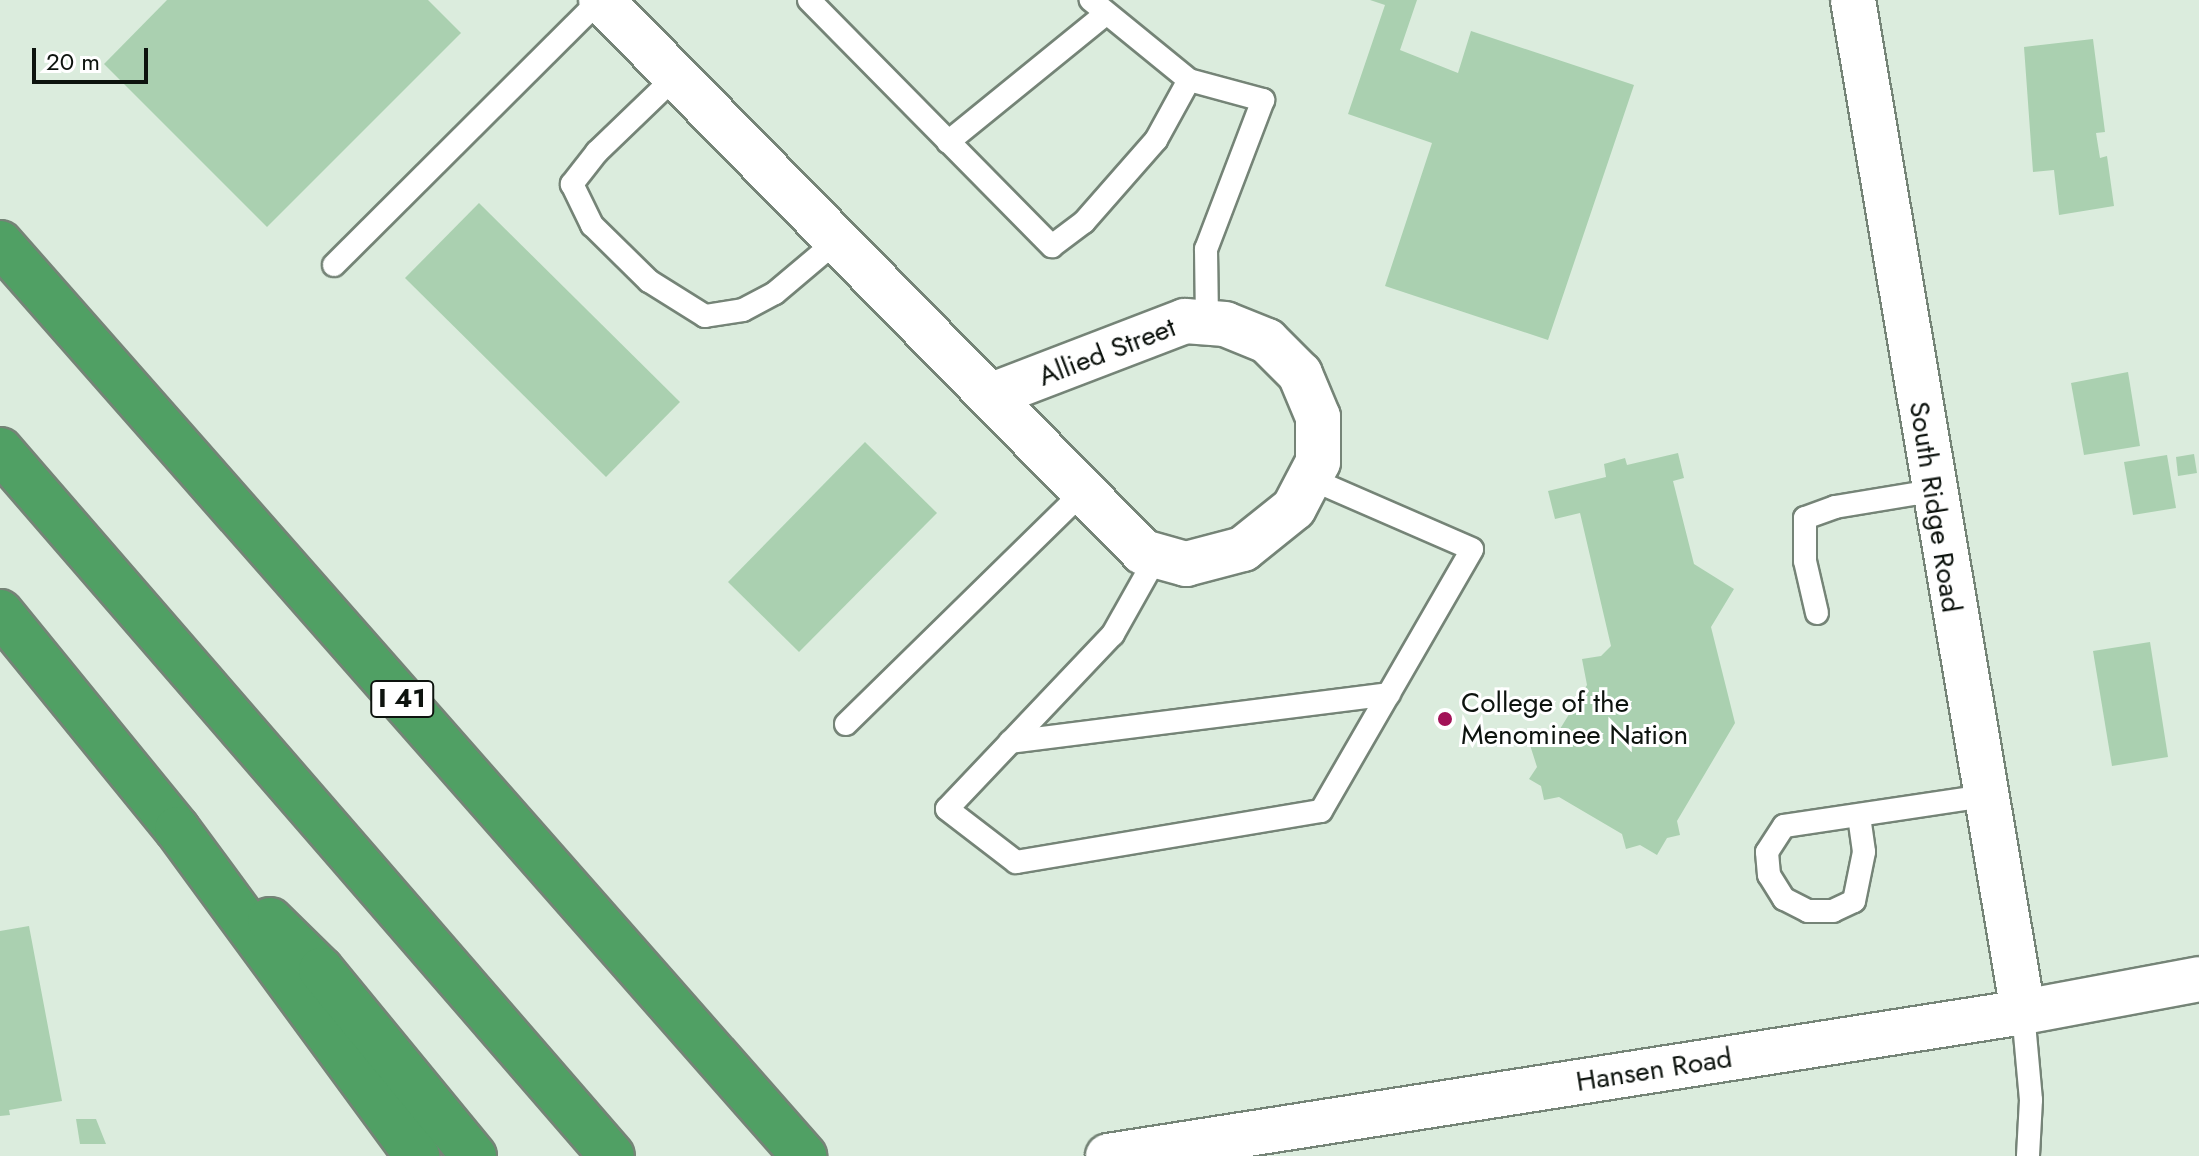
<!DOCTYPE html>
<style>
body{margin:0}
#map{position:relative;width:2199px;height:1156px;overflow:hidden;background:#dbecdd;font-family:Jost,sans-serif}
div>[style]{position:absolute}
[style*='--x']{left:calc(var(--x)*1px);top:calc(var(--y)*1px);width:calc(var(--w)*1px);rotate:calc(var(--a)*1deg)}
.building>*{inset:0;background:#aad0b0}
.roads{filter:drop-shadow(2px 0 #758477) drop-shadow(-2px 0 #758477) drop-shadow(0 2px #758477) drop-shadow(0 -2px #758477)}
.service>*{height:22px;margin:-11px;padding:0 11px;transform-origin:11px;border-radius:11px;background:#fff}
.minor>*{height:44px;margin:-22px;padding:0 22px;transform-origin:22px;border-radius:22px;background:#fff}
.motorway>*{height:44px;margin:-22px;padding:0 22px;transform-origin:22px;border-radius:22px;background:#50a064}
.dots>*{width:22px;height:22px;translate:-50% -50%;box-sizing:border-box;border:4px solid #fff;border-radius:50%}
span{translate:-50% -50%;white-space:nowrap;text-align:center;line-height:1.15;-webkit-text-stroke:6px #fff;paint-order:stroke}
.shield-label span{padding:2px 6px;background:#fff;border:2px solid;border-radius:6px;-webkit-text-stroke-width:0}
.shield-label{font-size:26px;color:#0d130e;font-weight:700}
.street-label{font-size:28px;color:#0d130e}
.poi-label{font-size:28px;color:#0d130e}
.left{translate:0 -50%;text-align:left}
.scale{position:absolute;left:32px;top:48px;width:116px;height:36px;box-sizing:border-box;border:4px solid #0d130e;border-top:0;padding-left:10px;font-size:24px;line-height:28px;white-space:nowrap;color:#0d130e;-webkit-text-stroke:6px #fff;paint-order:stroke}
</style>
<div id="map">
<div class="building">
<div style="clip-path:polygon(167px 0,428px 0,461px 33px,267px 227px,104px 64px)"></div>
<div style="clip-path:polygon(1370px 0,1417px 0,1400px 50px,1458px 73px,1471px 31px,1634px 85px,1548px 340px,1385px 286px,1432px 143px,1348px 114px,1385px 5px)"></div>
<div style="clip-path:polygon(2093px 39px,2105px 132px,2096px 133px,2100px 158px,2107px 156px,2114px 206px,2059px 215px,2054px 170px,2033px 172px,2024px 47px)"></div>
<div style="clip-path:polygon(479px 203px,680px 402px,606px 477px,405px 278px)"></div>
<div style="clip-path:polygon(2128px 372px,2140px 446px,2084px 455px,2071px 383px)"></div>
<div style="clip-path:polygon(865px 442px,937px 513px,799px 652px,728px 582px)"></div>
<div style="clip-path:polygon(1678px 453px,1684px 478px,1673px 481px,1694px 564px,1734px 589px,1711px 627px,1735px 723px,1677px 821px,1680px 835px,1667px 838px,1657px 855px,1640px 845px,1626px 849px,1622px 834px,1559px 797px,1544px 800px,1541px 786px,1529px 779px,1537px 767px,1530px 745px,1552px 742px,1587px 685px,1582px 659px,1601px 656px,1611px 646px,1580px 513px,1555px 519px,1548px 491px,1606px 477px,1604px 464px,1625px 458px,1627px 465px)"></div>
<div style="clip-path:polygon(2194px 454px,2197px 473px,2178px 476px,2176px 457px)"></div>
<div style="clip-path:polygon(2167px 455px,2176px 508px,2133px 515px,2124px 462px)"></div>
<div style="clip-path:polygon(2150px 642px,2168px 757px,2112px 766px,2093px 651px)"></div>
<div style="clip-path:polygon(29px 926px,62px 1101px,9px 1110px,10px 1115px,0 1116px,0 931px)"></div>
<div style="clip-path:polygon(76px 1119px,96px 1119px,106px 1144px,80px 1144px)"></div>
</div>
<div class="roads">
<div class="service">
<div style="--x:809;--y:0;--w:346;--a:45.4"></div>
<div style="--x:1052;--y:246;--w:40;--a:-37"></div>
<div style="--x:1084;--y:222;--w:109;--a:-48.7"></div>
<div style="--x:1156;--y:140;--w:68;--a:-61.2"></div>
<div style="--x:1189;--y:80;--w:127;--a:-140.8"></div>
<div style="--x:676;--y:76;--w:110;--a:136.1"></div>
<div style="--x:597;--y:152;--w:41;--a:128"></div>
<div style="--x:572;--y:184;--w:46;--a:64"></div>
<div style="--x:592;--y:225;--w:80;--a:44.5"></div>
<div style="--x:649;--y:281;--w:66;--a:32"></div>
<div style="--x:705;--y:316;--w:38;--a:-9"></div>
<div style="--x:743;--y:310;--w:36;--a:-28"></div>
<div style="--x:775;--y:293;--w:82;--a:-40.1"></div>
<div style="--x:1189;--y:80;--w:77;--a:15.1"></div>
<div style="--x:1263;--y:100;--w:160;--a:110.9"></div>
<div style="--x:1206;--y:249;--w:74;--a:89.2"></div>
<div style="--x:948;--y:142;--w:201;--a:-39.1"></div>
<div style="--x:334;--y:265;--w:375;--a:-44.9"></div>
<div style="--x:1157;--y:556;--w:90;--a:119.4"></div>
<div style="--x:1113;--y:634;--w:241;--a:133.5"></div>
<div style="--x:947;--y:809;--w:87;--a:37.5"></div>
<div style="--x:1016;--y:862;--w:309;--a:-9.5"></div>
<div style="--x:1321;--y:811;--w:302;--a:-60"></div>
<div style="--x:1472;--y:549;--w:178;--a:-156.5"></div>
<div style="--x:1817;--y:613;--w:53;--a:-103"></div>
<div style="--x:1805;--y:561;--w:43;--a:-90"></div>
<div style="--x:1805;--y:518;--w:32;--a:-20"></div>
<div style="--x:1835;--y:507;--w:98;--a:-9.4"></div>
<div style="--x:846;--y:724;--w:333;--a:-44.4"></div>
<div style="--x:1010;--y:742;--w:382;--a:-7.2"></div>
<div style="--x:1859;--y:816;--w:36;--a:82"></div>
<div style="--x:1864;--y:852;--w:50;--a:101.5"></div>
<div style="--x:1854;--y:901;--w:23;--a:155"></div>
<div style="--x:1833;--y:911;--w:25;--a:180"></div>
<div style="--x:1808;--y:911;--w:27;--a:-153"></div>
<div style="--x:1784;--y:899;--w:28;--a:-122"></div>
<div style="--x:1769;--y:875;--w:23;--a:-95"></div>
<div style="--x:1767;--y:852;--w:31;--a:-57"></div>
<div style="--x:1784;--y:826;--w:202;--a:-8.5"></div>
<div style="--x:2023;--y:1012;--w:88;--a:84.8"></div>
<div style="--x:2031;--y:1100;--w:56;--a:93.1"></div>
</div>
<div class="minor">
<div style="--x:601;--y:0;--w:774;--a:45.52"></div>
<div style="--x:1143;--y:552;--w:45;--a:15.6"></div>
<div style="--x:1186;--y:564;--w:59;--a:-14.7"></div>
<div style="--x:1243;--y:549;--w:65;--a:-38.8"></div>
<div style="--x:1294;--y:508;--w:52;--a:-62.4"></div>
<div style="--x:1318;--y:462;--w:45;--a:-90"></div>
<div style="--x:1318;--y:417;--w:47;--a:-112.7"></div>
<div style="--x:1300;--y:374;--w:47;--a:-135"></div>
<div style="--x:1267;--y:341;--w:45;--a:-158"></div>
<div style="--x:1225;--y:324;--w:40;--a:-175.7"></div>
<div style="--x:1185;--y:321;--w:207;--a:159"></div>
<div style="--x:1853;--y:0;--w:1026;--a:80.46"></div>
<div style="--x:1108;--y:1156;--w:926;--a:-8.94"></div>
<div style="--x:2023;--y:1012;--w:179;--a:-10.6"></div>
</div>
<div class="motorway">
<div style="--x:0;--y:243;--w:1217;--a:48.63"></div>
<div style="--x:0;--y:450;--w:934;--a:49.08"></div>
<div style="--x:0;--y:612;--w:280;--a:50.8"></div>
<div style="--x:177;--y:829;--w:406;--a:53.7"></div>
<div style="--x:270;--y:920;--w:71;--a:44.4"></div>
<div style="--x:321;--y:970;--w:241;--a:50.6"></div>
</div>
</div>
<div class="dots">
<div style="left:1445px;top:719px;background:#a21257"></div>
</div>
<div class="shield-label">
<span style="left:402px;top:699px">I 41</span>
</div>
<div class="street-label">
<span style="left:1107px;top:352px;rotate:-21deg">Allied Street</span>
<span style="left:1935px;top:507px;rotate:81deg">South Ridge Road</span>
<span style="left:1654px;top:1070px;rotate:-9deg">Hansen Road</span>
</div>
<div class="poi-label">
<span class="left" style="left:1461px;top:719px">College of the<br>Menominee Nation</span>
</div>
<div class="scale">20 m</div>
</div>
